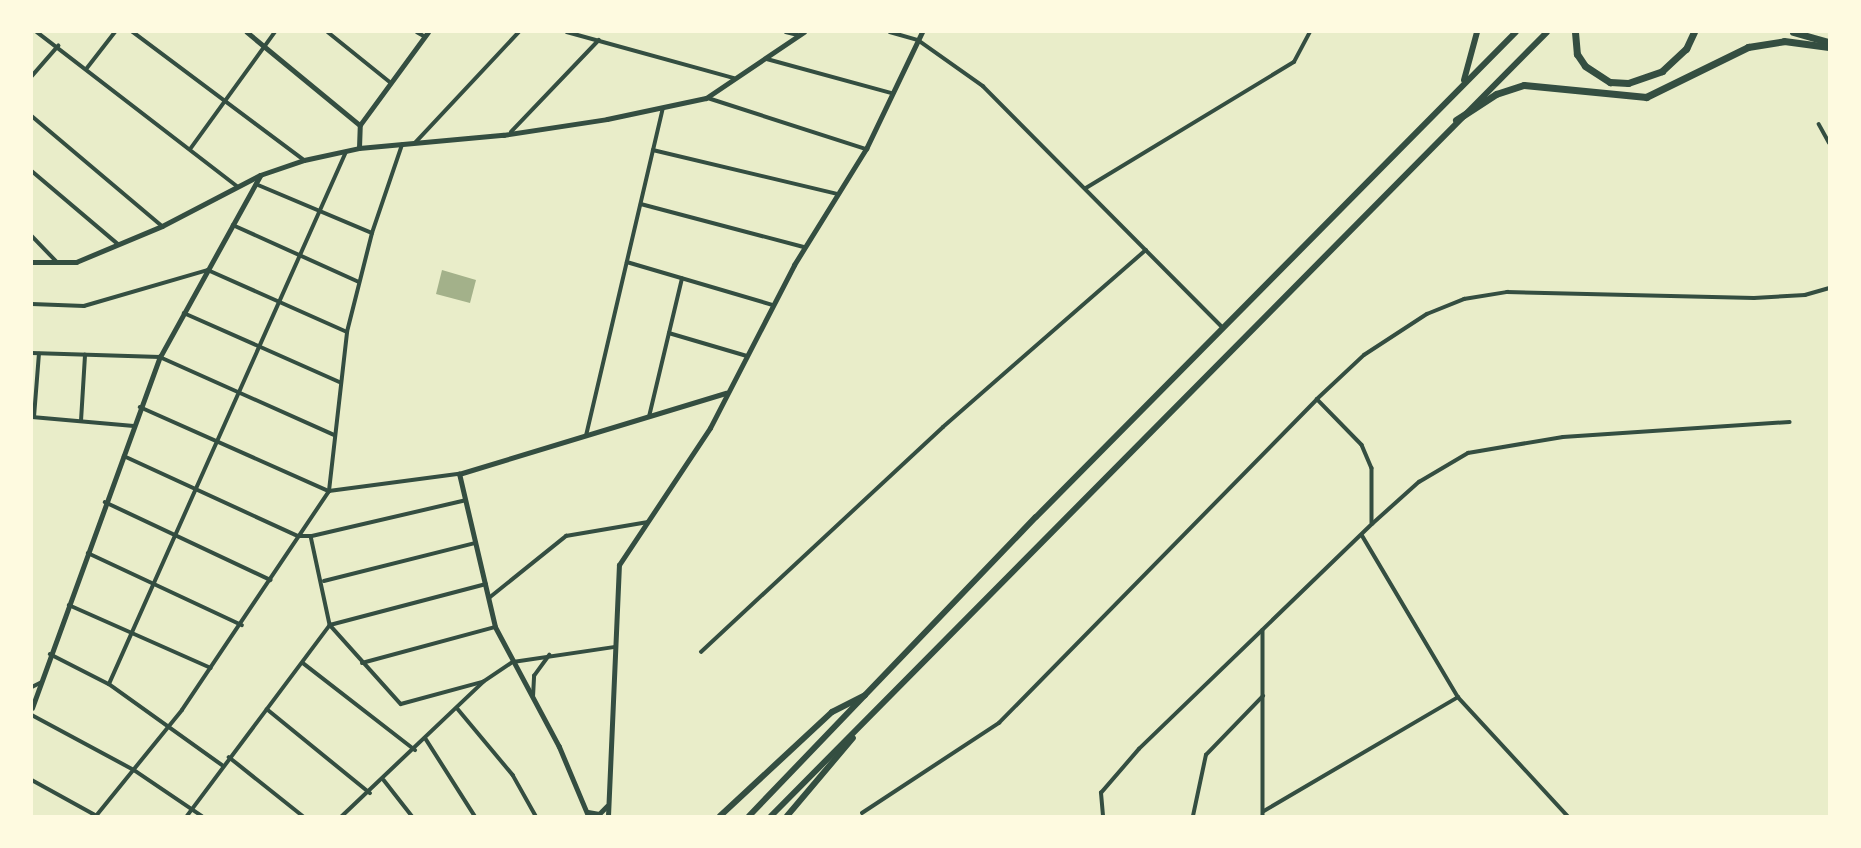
<!DOCTYPE html>
<style>
body{margin:0}
#map{position:relative;width:1861px;height:848px;overflow:hidden;background:#e9edc9;font-family:"Fira Sans",sans-serif}
div>[style]{position:absolute}
[style*='--x']{left:calc(var(--x)*1px);top:calc(var(--y)*1px);width:calc(var(--w)*1px);rotate:calc(var(--a)*1deg)}
.water>*{inset:0;background:#a3b18a}
.minor>*{height:3.5px;margin:-1.75px;padding:0 1.75px;transform-origin:1.75px;border-radius:1.75px;background:#344e41}
.tertiary>*{height:4.5px;margin:-2.25px;padding:0 2.25px;transform-origin:2.25px;border-radius:2.25px;background:#344e41}
.secondary>*{height:5px;margin:-2.5px;padding:0 2.5px;transform-origin:2.5px;border-radius:2.5px;background:#344e41}
.trunk>*{height:6px;margin:-3px;padding:0 3px;transform-origin:3px;border-radius:3px;background:#344e41}
.motorway>*{height:7px;margin:-3.5px;padding:0 3.5px;transform-origin:3.5px;border-radius:3.5px;background:#344e41}
span{translate:-50% -50%;white-space:nowrap;text-align:center;line-height:1.15;-webkit-text-stroke:7px #fefae0;paint-order:stroke}
.frame{position:absolute;inset:0;border:33px solid #fefae0;pointer-events:none}
</style>
<div id="map">
<div class="water">
<div style="clip-path:polygon(442px 270px,476px 280px,470px 303px,436px 294px)"></div>
</div>
<div class="minor">
<div style="--x:37;--y:32;--w:252;--a:37.6"></div>
<div style="--x:133;--y:32;--w:214;--a:36.8"></div>
<div style="--x:328;--y:32;--w:80;--a:38.9"></div>
<div style="--x:417;--y:32;--w:8;--a:30"></div>
<div style="--x:567;--y:32;--w:173;--a:15.4"></div>
<div style="--x:786;--y:32;--w:12;--a:14"></div>
<div style="--x:890;--y:32;--w:29;--a:16"></div>
<div style="--x:918;--y:40;--w:80;--a:35.3"></div>
<div style="--x:983;--y:86;--w:341;--a:45.2"></div>
<div style="--x:767;--y:59;--w:129;--a:15.3"></div>
<div style="--x:87;--y:68;--w:46;--a:-52.1"></div>
<div style="--x:32;--y:76;--w:40;--a:-49"></div>
<div style="--x:708;--y:98;--w:166;--a:17.9"></div>
<div style="--x:32;--y:116;--w:170;--a:40.2"></div>
<div style="--x:1819;--y:124;--w:21;--a:61"></div>
<div style="--x:511;--y:132;--w:127;--a:-46.3"></div>
<div style="--x:415;--y:143;--w:152;--a:-46.9"></div>
<div style="--x:191;--y:148;--w:143;--a:-54.1"></div>
<div style="--x:653;--y:150;--w:189;--a:13.4"></div>
<div style="--x:32;--y:171;--w:113;--a:40.3"></div>
<div style="--x:256;--y:184;--w:126;--a:22.9"></div>
<div style="--x:1086;--y:188;--w:243;--a:-31.2"></div>
<div style="--x:1294;--y:62;--w:34;--a:-62"></div>
<div style="--x:641;--y:204;--w:169;--a:14.8"></div>
<div style="--x:233;--y:225;--w:138;--a:24.3"></div>
<div style="--x:32;--y:236;--w:36;--a:46"></div>
<div style="--x:627;--y:262;--w:152;--a:16.4"></div>
<div style="--x:32;--y:304;--w:52;--a:2.2"></div>
<div style="--x:84;--y:306;--w:129;--a:-16.2"></div>
<div style="--x:208;--y:270;--w:152;--a:24"></div>
<div style="--x:184;--y:313;--w:171;--a:23.9"></div>
<div style="--x:669;--y:333;--w:81;--a:16.4"></div>
<div style="--x:32;--y:353;--w:128;--a:1.8"></div>
<div style="--x:160;--y:357;--w:191;--a:24.1"></div>
<div style="--x:1317;--y:399;--w:64;--a:45.6"></div>
<div style="--x:1362;--y:445;--w:25;--a:67"></div>
<div style="--x:1372;--y:468;--w:54;--a:90"></div>
<div style="--x:140;--y:407;--w:207;--a:24"></div>
<div style="--x:329;--y:491;--w:131;--a:-7.5"></div>
<div style="--x:32;--y:417;--w:102;--a:5"></div>
<div style="--x:34;--y:417;--w:63;--a:-85.5"></div>
<div style="--x:649;--y:417;--w:142;--a:-76.6"></div>
<div style="--x:81;--y:421;--w:66;--a:-86.5"></div>
<div style="--x:586;--y:436;--w:334;--a:-76.8"></div>
<div style="--x:124;--y:456;--w:192;--a:24.7"></div>
<div style="--x:298;--y:536;--w:13;--a:0"></div>
<div style="--x:311;--y:536;--w:91;--a:77.9"></div>
<div style="--x:105;--y:502;--w:183;--a:25.2"></div>
<div style="--x:1362;--y:535;--w:188;--a:59.3"></div>
<div style="--x:1458;--y:697;--w:162;--a:47.3"></div>
<div style="--x:312;--y:536;--w:155;--a:-13.1"></div>
<div style="--x:88;--y:553;--w:170;--a:25.1"></div>
<div style="--x:324;--y:581;--w:156;--a:-14.1"></div>
<div style="--x:489;--y:598;--w:99;--a:-38.8"></div>
<div style="--x:566;--y:536;--w:83;--a:-9.7"></div>
<div style="--x:69;--y:605;--w:155;--a:23.9"></div>
<div style="--x:330;--y:625;--w:106;--a:48.1"></div>
<div style="--x:401;--y:704;--w:84;--a:-15.2"></div>
<div style="--x:330;--y:625;--w:161;--a:-14.7"></div>
<div style="--x:1263;--y:630;--w:186;--a:90"></div>
<div style="--x:701;--y:652;--w:330;--a:-42.9"></div>
<div style="--x:943;--y:427;--w:269;--a:-41.1"></div>
<div style="--x:50;--y:654;--w:66;--a:27"></div>
<div style="--x:109;--y:684;--w:139;--a:35.6"></div>
<div style="--x:303;--y:663;--w:142;--a:37.8"></div>
<div style="--x:362;--y:663;--w:138;--a:-15.1"></div>
<div style="--x:109;--y:684;--w:582;--a:-65.99"></div>
<div style="--x:32;--y:687;--w:9;--a:-27"></div>
<div style="--x:533;--y:697;--w:21;--a:-87"></div>
<div style="--x:534;--y:676;--w:26;--a:-54"></div>
<div style="--x:267;--y:709;--w:133;--a:39.2"></div>
<div style="--x:458;--y:709;--w:86;--a:50.2"></div>
<div style="--x:513;--y:775;--w:47;--a:60.7"></div>
<div style="--x:32;--y:715;--w:116;--a:28.3"></div>
<div style="--x:134;--y:770;--w:82;--a:34.1"></div>
<div style="--x:426;--y:739;--w:91;--a:57.5"></div>
<div style="--x:229;--y:757;--w:95;--a:38.6"></div>
<div style="--x:32;--y:780;--w:74;--a:29"></div>
<div style="--x:384;--y:780;--w:46;--a:52.1"></div>
<div style="--x:1264;--y:811;--w:225;--a:-30.4"></div>
<div style="--x:862;--y:813;--w:164;--a:-33.3"></div>
<div style="--x:999;--y:723;--w:454;--a:-45.5"></div>
<div style="--x:1317;--y:399;--w:64;--a:-43.1"></div>
<div style="--x:1364;--y:355;--w:75;--a:-33.1"></div>
<div style="--x:1427;--y:314;--w:40;--a:-22"></div>
<div style="--x:1464;--y:299;--w:44;--a:-9.2"></div>
<div style="--x:1507;--y:292;--w:247;--a:1.4"></div>
<div style="--x:1754;--y:298;--w:51;--a:-3.4"></div>
<div style="--x:1805;--y:295;--w:25;--a:-16"></div>
<div style="--x:96;--y:816;--w:136;--a:-50.9"></div>
<div style="--x:182;--y:710;--w:264;--a:-56.1"></div>
<div style="--x:329;--y:491;--w:160;--a:-83.5"></div>
<div style="--x:347;--y:332;--w:102;--a:-75.8"></div>
<div style="--x:372;--y:233;--w:93;--a:-71.2"></div>
<div style="--x:187;--y:816;--w:239;--a:-53.2"></div>
<div style="--x:342;--y:816;--w:195;--a:-43.5"></div>
<div style="--x:483;--y:682;--w:36;--a:-34"></div>
<div style="--x:513;--y:662;--w:103;--a:-8.4"></div>
<div style="--x:1103;--y:816;--w:23;--a:-95"></div>
<div style="--x:1101;--y:793;--w:58;--a:-49.2"></div>
<div style="--x:1139;--y:749;--w:324;--a:-44"></div>
<div style="--x:1372;--y:524;--w:63;--a:-41.8"></div>
<div style="--x:1419;--y:482;--w:57;--a:-30.6"></div>
<div style="--x:1468;--y:453;--w:96;--a:-9.6"></div>
<div style="--x:1563;--y:437;--w:227;--a:-3.8"></div>
<div style="--x:1193;--y:816;--w:62;--a:-78"></div>
<div style="--x:1206;--y:755;--w:82;--a:-46"></div>
</div>
<div class="tertiary">
<div style="--x:247;--y:32;--w:146;--a:39.5"></div>
<div style="--x:359;--y:148;--w:23;--a:-88"></div>
<div style="--x:360;--y:125;--w:115;--a:-53.8"></div>
<div style="--x:32;--y:708;--w:374;--a:-70"></div>
<div style="--x:160;--y:357;--w:207;--a:-61.1"></div>
<div style="--x:588;--y:812;--w:11;--a:10"></div>
<div style="--x:599;--y:814;--w:11;--a:-45"></div>
<div style="--x:588;--y:816;--w:75;--a:-112.8"></div>
<div style="--x:559;--y:747;--w:136;--a:-118.1"></div>
<div style="--x:495;--y:627;--w:157;--a:-103.2"></div>
<div style="--x:459;--y:474;--w:279;--a:-16.9"></div>
<div style="--x:608;--y:816;--w:251;--a:-87.5"></div>
<div style="--x:619;--y:565;--w:164;--a:-56.4"></div>
<div style="--x:710;--y:428;--w:183;--a:-62.7"></div>
<div style="--x:794;--y:265;--w:137;--a:-58.2"></div>
<div style="--x:866;--y:149;--w:130;--a:-64.4"></div>
</div>
<div class="secondary">
<div style="--x:32;--y:262;--w:44;--a:0"></div>
<div style="--x:76;--y:262;--w:93;--a:-22.7"></div>
<div style="--x:162;--y:226;--w:110;--a:-27.5"></div>
<div style="--x:260;--y:175;--w:46;--a:-18.8"></div>
<div style="--x:304;--y:160;--w:56;--a:-12.3"></div>
<div style="--x:359;--y:148;--w:145;--a:-5.2"></div>
<div style="--x:503;--y:135;--w:105;--a:-8.7"></div>
<div style="--x:607;--y:119;--w:101;--a:-12"></div>
<div style="--x:706;--y:98;--w:118;--a:-34"></div>
</div>
<div class="trunk">
<div style="--x:1464;--y:80;--w:50;--a:-74.8"></div>
<div style="--x:720;--y:816;--w:153;--a:-42.9"></div>
<div style="--x:832;--y:712;--w:37;--a:-27"></div>
<div style="--x:749;--y:816;--w:414;--a:-46.2"></div>
<div style="--x:1036;--y:517;--w:682;--a:-45.3"></div>
<div style="--x:771;--y:816;--w:1103;--a:-45.29"></div>
<div style="--x:787;--y:816;--w:102;--a:-49.8"></div>
</div>
<div class="motorway">
<div style="--x:1575;--y:32;--w:22;--a:85"></div>
<div style="--x:1577;--y:54;--w:14;--a:56"></div>
<div style="--x:1585;--y:66;--w:30;--a:33"></div>
<div style="--x:1610;--y:82;--w:18;--a:3"></div>
<div style="--x:1628;--y:83;--w:36;--a:-19"></div>
<div style="--x:1662;--y:71;--w:33;--a:-43"></div>
<div style="--x:1686;--y:49;--w:19;--a:-65"></div>
<div style="--x:1793;--y:32;--w:37;--a:16"></div>
<div style="--x:1456;--y:120;--w:48;--a:-33"></div>
<div style="--x:1496;--y:94;--w:29;--a:-18"></div>
<div style="--x:1524;--y:85;--w:123;--a:5.6"></div>
<div style="--x:1646;--y:97;--w:114;--a:-26.1"></div>
<div style="--x:1748;--y:47;--w:36;--a:-9"></div>
<div style="--x:1784;--y:41;--w:45;--a:7.6"></div>
</div>
<div class="frame"></div>
</div>
